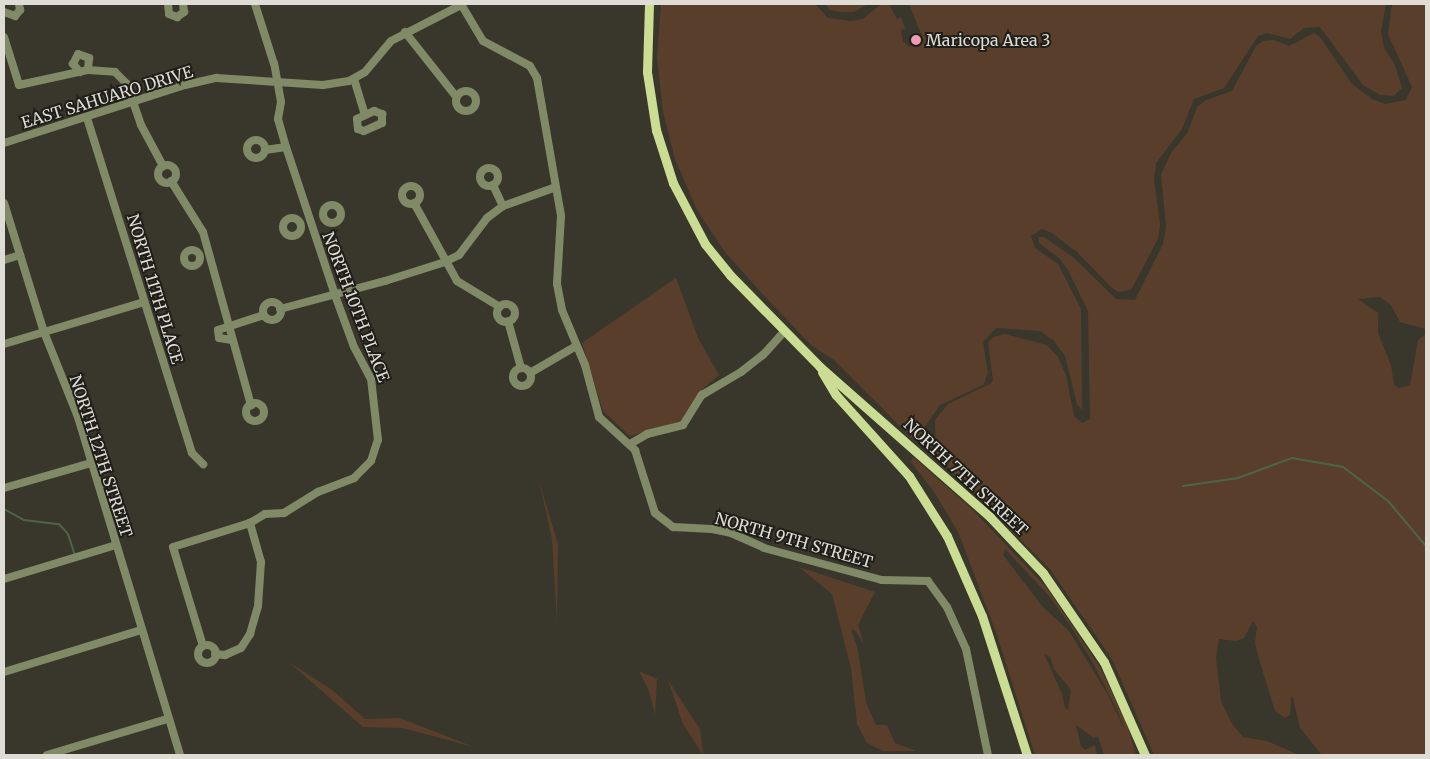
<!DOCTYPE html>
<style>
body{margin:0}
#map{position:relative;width:1430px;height:759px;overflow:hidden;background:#39372b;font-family:Merriweather,serif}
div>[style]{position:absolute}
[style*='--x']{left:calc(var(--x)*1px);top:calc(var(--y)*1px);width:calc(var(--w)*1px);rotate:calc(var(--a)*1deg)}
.green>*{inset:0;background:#593f2b}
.stream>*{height:2px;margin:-1px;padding:0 1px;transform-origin:1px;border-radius:1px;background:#4d6547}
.minor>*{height:8px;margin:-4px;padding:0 4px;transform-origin:4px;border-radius:4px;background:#818a67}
.minor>.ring{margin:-4px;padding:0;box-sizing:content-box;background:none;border:8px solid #818a67;border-radius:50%}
.major>*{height:9px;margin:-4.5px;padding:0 4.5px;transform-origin:4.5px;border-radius:4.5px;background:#cbdd93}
.dots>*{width:14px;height:14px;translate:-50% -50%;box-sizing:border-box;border:2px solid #1f1e19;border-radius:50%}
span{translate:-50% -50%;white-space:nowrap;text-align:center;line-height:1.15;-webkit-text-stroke:4px #1f1e19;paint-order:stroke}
.poi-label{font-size:16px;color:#dedcd5}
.left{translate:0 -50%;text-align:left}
.street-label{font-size:16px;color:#dedcd5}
.frame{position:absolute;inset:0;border:5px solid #dedcd5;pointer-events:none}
</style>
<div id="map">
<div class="green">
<div style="clip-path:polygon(661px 4px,815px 4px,828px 18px,851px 21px,863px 19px,881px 4px,889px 4px,897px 19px,901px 17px,905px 28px,901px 31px,903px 41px,909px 47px,924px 41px,909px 4px,1386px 4px,1381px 31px,1384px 48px,1395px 65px,1402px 88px,1394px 96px,1380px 95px,1363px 85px,1320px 27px,1304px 28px,1290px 39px,1267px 33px,1258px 36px,1224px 88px,1194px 99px,1182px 129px,1156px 163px,1154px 179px,1160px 225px,1158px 239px,1131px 290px,1118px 292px,1111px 287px,1077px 252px,1052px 233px,1042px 229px,1031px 236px,1035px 248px,1058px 264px,1081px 309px,1082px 410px,1077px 404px,1065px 356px,1054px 341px,1040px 331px,996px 328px,983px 342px,988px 373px,983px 385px,940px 405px,915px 441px,834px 360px,811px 345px,759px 290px,725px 252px,697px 210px,675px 159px,663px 112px,657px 57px)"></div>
<div style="clip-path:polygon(828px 4px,868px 4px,854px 12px,841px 12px,830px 10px,826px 5px)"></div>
<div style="clip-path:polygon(1392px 4px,1426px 4px,1426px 329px,1400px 322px,1391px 305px,1380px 297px,1358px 299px,1378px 313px,1378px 333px,1391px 365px,1394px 385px,1399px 388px,1410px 385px,1418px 340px,1426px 334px,1426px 755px,1322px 755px,1300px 728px,1293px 698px,1291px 696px,1290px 715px,1285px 718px,1275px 711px,1259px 659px,1255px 643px,1257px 627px,1253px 621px,1244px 638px,1236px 641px,1219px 639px,1216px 658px,1221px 701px,1232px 724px,1243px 737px,1267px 741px,1299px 755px,1154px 755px,1112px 659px,1050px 569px,936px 455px,935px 420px,948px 404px,990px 384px,993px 380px,988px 343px,993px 337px,1005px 334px,1047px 345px,1058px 357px,1066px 375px,1074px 416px,1082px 423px,1090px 419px,1088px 311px,1068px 270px,1059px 258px,1039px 243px,1038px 237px,1044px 237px,1074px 258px,1116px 299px,1135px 300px,1163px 244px,1166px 227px,1161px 174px,1171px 153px,1188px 132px,1197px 107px,1206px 100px,1232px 91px,1256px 46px,1263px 41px,1274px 40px,1289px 46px,1314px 33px,1320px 37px,1352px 84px,1372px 99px,1385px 104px,1406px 100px,1412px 87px,1388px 34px)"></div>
<div style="clip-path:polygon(676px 278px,698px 338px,719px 375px,700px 391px,685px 420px,630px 436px,603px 411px,582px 343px)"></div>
<div style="clip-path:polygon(evenodd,913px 457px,971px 508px,1047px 588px,1101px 669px,1127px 724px,1136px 755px,1104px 755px,1098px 736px,1094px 738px,1076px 725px,1081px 746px,1085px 750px,1095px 745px,1097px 755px,1035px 755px,997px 635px,959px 534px,935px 493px,911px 462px,913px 457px,1005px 549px,1049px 596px,1070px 625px,1093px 663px,1118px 712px,1125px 731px,1108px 695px,1069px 631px,1043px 607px,1003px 555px,1005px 549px,913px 457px,1044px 654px,1050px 657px,1054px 669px,1071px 690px,1068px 710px,1065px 708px,1062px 694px,1044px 654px)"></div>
<div style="clip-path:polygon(539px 481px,558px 544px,557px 622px,552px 539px)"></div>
<div style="clip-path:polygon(799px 567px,875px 592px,858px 625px,864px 645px,856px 631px,851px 629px,858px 650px,866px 703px,876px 725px,887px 725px,895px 743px,916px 751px,883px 751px,867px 743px,857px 724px,851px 668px,832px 594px)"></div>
<div style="clip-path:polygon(290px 663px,331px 689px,365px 719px,400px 718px,474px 747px,403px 728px,363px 727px)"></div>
<div style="clip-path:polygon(639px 671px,657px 679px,655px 715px,649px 691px)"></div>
<div style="clip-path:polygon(668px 680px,700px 729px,703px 755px,683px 724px)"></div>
</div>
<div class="stream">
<div style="--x:1183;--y:486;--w:56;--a:-8.3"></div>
<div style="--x:1238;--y:478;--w:58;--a:-20.3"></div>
<div style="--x:1292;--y:458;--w:52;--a:10"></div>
<div style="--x:1343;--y:467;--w:56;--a:37.1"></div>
<div style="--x:1388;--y:501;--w:59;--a:49.8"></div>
<div style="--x:4;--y:509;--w:23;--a:29"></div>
<div style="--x:24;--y:520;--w:35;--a:7"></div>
<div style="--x:59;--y:524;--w:13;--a:48"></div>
<div style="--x:68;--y:534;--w:22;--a:72"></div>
</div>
<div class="minor">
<div style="--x:168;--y:4;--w:10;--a:84"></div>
<div style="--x:169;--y:14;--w:9;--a:21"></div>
<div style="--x:177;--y:17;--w:9;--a:-36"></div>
<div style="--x:184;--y:12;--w:8;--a:-97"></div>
<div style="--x:461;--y:4;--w:43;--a:59.3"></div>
<div style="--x:483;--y:41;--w:53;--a:28"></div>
<div style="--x:530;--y:66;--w:14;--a:60"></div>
<div style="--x:537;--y:78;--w:140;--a:80.1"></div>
<div style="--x:561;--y:216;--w:68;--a:93.4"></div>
<div style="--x:557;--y:284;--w:26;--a:79"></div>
<div style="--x:562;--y:310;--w:60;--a:67.3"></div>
<div style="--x:585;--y:365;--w:54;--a:74.9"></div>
<div style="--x:599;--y:417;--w:49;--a:42.5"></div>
<div style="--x:635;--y:450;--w:66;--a:72.4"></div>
<div style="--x:655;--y:513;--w:23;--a:38"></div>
<div style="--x:673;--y:527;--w:39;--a:3"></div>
<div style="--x:712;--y:529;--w:19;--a:12"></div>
<div style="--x:731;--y:533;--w:36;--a:24"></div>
<div style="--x:764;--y:548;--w:122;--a:15.2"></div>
<div style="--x:882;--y:580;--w:46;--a:1.2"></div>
<div style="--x:928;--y:581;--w:32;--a:54"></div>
<div style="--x:947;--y:607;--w:46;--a:65.7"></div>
<div style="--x:966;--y:649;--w:108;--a:78.3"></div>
<div style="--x:4;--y:12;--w:12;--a:20"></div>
<div style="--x:15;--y:16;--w:8;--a:-50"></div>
<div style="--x:20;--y:10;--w:6;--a:-99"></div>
<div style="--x:405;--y:32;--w:80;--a:51.6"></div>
<div style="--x:4;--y:37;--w:50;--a:72.6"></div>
<div style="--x:19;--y:85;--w:71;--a:-12.3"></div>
<div style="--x:88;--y:70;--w:27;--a:4"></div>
<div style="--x:115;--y:72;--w:17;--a:45"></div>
<div style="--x:127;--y:84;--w:43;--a:71.1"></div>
<div style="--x:141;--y:125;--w:47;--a:61.8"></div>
<div style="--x:80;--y:72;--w:11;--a:-131"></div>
<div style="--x:73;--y:64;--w:11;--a:-63"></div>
<div style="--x:78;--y:54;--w:12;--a:20"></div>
<div style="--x:89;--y:58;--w:12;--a:95"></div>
<div style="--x:354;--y:79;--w:37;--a:73"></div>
<div class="ring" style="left:456px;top:91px;width:12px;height:12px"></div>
<div style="--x:374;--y:111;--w:9;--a:21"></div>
<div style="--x:382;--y:114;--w:9;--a:90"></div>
<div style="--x:382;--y:123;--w:20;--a:156"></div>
<div style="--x:364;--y:131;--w:6;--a:-162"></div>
<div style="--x:358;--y:129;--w:10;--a:-96"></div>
<div style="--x:357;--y:119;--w:19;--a:-25"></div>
<div style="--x:87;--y:118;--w:351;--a:72.6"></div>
<div style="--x:192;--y:453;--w:16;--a:45"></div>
<div class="ring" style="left:247px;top:140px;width:10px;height:10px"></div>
<div style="--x:4;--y:143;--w:190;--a:-17.8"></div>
<div style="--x:185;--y:85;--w:32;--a:-13"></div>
<div style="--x:216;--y:78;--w:107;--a:3.7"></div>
<div style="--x:323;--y:85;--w:26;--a:-9"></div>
<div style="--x:349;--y:81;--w:18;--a:-29"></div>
<div style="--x:365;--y:72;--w:40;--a:-50"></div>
<div style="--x:391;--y:41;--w:79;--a:-27.2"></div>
<div style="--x:265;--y:150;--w:21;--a:-8"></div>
<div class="ring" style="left:158px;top:165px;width:10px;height:10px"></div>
<div class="ring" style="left:480px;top:168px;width:10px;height:10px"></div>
<div style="--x:171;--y:181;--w:60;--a:57.9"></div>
<div style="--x:203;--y:232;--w:180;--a:74.5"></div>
<div style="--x:493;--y:185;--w:23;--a:65"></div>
<div class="ring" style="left:402px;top:186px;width:10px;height:10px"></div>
<div style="--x:4;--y:203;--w:135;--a:72.8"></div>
<div style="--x:44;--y:332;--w:92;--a:68.2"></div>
<div style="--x:78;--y:417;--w:353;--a:73.2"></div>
<div style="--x:414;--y:203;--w:89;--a:61.1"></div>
<div style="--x:457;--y:281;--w:50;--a:31.2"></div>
<div class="ring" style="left:323px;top:205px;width:10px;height:10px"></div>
<div class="ring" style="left:283px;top:218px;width:10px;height:10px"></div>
<div class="ring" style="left:184px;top:250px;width:8px;height:8px"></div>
<div style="--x:4;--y:260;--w:17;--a:-17"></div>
<div class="ring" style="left:263px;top:302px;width:10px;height:10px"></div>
<div class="ring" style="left:497px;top:304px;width:10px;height:10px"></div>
<div style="--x:280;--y:309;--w:109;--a:-14.9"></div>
<div style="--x:385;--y:281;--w:63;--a:-17.6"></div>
<div style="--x:445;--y:262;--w:16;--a:-27"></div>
<div style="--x:459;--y:255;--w:46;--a:-52.9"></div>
<div style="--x:487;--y:218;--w:20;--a:-37"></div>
<div style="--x:503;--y:206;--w:56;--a:-19.7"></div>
<div style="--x:508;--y:321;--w:49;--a:74.5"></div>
<div style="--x:232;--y:340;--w:13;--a:-171"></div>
<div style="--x:219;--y:338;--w:8;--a:-97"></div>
<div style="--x:218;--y:330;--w:48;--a:-18.1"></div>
<div style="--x:4;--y:344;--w:146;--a:-16.7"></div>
<div class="ring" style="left:513px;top:368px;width:10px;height:10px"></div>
<div style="--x:530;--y:373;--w:53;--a:-30.4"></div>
<div class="ring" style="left:246px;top:403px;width:10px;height:10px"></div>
<div style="--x:630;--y:444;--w:20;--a:-30"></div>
<div style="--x:647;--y:434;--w:37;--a:-14"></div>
<div style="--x:683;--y:425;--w:36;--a:-58"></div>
<div style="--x:702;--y:395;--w:45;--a:-30.5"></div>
<div style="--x:741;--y:372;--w:28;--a:-38"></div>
<div style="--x:763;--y:355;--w:31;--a:-48"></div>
<div style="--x:4;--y:488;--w:91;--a:-16"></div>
<div style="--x:4;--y:579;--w:117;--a:-16.9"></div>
<div class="ring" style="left:198px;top:645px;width:10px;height:10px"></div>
<div style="--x:203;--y:646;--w:103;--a:-106.9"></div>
<div style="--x:173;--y:547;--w:81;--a:-17.3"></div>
<div style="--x:250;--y:523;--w:17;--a:-31"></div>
<div style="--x:265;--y:514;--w:19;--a:-3"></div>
<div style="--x:284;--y:513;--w:40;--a:-32"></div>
<div style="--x:318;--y:492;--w:39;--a:-21"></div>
<div style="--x:354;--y:478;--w:24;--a:-45"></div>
<div style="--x:371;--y:461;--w:22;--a:-72"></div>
<div style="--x:378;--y:440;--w:61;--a:-96.5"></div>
<div style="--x:371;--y:379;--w:36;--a:-118"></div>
<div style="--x:354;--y:347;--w:55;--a:-110.1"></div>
<div style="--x:335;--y:295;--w:156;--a:-108.3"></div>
<div style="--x:286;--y:147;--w:29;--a:-106"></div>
<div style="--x:278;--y:119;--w:17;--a:-80"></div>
<div style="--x:281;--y:102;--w:39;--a:-100"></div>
<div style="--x:274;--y:64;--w:63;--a:-107.6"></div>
<div style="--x:215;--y:654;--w:10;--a:6"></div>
<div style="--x:225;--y:655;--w:17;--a:-24"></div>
<div style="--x:241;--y:648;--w:17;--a:-57"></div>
<div style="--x:250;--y:634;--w:29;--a:-74"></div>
<div style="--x:258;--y:606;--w:44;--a:-86.1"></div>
<div style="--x:261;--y:562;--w:41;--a:-105.8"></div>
<div style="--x:4;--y:672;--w:143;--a:-17"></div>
<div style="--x:47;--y:755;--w:125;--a:-16.7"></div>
</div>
<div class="major">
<div style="--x:649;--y:4;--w:68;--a:91.7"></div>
<div style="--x:647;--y:72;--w:59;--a:81.2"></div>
<div style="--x:656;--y:130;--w:56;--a:72.2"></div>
<div style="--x:673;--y:183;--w:69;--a:62.3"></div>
<div style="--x:705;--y:244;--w:40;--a:51"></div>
<div style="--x:730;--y:275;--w:129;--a:45.6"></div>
<div style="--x:820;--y:367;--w:227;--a:41.4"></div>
<div style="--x:990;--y:517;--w:77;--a:46.6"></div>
<div style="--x:1043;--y:573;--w:108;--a:55.6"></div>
<div style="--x:1104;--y:662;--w:102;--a:66.2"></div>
<div style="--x:822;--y:372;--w:27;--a:59"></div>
<div style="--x:836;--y:395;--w:109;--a:48"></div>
<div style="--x:909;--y:476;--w:71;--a:57.7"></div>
<div style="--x:947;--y:536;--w:87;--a:66.4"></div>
<div style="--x:982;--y:616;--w:146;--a:72.1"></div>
</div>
<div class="dots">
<div style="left:916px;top:40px;background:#f09ab5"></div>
</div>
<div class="poi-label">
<span class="left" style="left:926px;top:40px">Maricopa Area 3</span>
</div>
<div class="street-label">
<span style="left:107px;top:97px;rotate:-17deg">EAST SAHUARO DRIVE</span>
<span style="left:155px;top:289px;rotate:73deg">NORTH 11TH PLACE</span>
<span style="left:356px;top:307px;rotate:69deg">NORTH 10TH PLACE</span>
<span style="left:101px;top:456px;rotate:72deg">NORTH 12TH STREET</span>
<span style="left:966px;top:477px;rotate:43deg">NORTH 7TH STREET</span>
<span style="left:794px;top:540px;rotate:16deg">NORTH 9TH STREET</span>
</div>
<div class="frame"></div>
</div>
